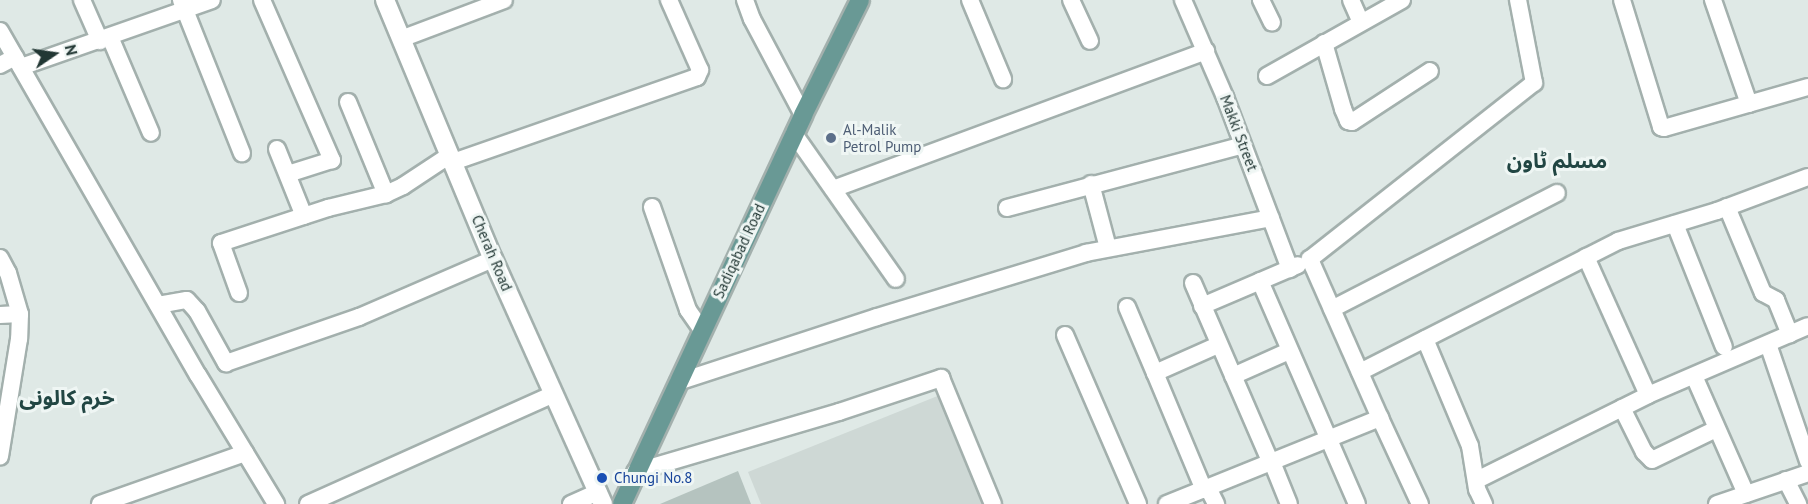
<!DOCTYPE html>
<meta charset="utf-8">
<style>
body{margin:0}
#map{position:relative;width:1808px;height:504px;overflow:hidden;background:#dfe9e6;font-family:"PT Sans","Noto Sans Arabic",sans-serif}
div>[style]{position:absolute}
[style*='--x']{left:calc(var(--x)*1px);top:calc(var(--y)*1px);width:calc(var(--w)*1px);rotate:calc(var(--a)*1deg)}
.built>*{inset:0;background:#ced8d5}
.building>*{inset:0;background:#b5c3bf}
.roads{filter:drop-shadow(2px 0 #a3b0ad) drop-shadow(-2px 0 #a3b0ad) drop-shadow(0 2px #a3b0ad) drop-shadow(0 -2px #a3b0ad)}
.street>*{height:16px;margin:-8px;padding:0 8px;transform-origin:8px;border-radius:8px;background:#fff}
.secondary>*{height:18px;margin:-9px;padding:0 9px;transform-origin:9px;border-radius:9px;background:#fff}
.primary>*{height:18px;margin:-9px;padding:0 9px;transform-origin:9px;border-radius:9px;background:#699995}
.dots>*{width:16px;height:16px;translate:-50% -50%;box-sizing:border-box;border:3px solid #eff6f4;border-radius:50%}
span{translate:-50% -50%;white-space:nowrap;text-align:center;line-height:1.15;-webkit-text-stroke:6px #eff6f4;paint-order:stroke}
.service-label{font-size:15px;color:#4e5e75}
.left{translate:0 -50%;text-align:left}
.street-label{font-size:15px;color:#223734}
.transit-label{font-size:15px;color:#164399}
.district-label{font-size:21px;color:#214643;font-weight:700}
.north{position:absolute;left:24px;top:24px;width:60px;height:60px;-webkit-text-stroke:4px #eff6f4;paint-order:stroke;rotate:77deg;font-size:16px;font-weight:700;line-height:24px;text-align:center;color:#223734}
.north::after{content:'';display:block;margin:auto;width:21px;height:27px;background:#223734;clip-path:polygon(50% 0,100% 100%,50% 72%,0 100%)}
</style>
<div id="map">
<div class="built">
<div style="clip-path:polygon(940px 395px,988px 504px,761px 504px,748px 472px)"></div>
</div>
<div class="building">
<div style="clip-path:polygon(738px 471px,751px 504px,660px 504px)"></div>
</div>
<div class="roads">
<div class="street">
<div style="--x:82;--y:0;--w:45;--a:66.3"></div>
<div style="--x:181;--y:0;--w:165;--a:68.3"></div>
<div style="--x:262;--y:0;--w:175;--a:66.4"></div>
<div style="--x:332;--y:160;--w:46;--a:162.3"></div>
<div style="--x:745;--y:0;--w:20;--a:70"></div>
<div style="--x:752;--y:19;--w:109;--a:62"></div>
<div style="--x:970;--y:0;--w:86;--a:67.3"></div>
<div style="--x:1071;--y:0;--w:45;--a:65.1"></div>
<div style="--x:1183;--y:0;--w:106;--a:66.6"></div>
<div style="--x:1225;--y:97;--w:184;--a:69.3"></div>
<div style="--x:1261;--y:0;--w:25;--a:64"></div>
<div style="--x:1351;--y:0;--w:24;--a:66"></div>
<div style="--x:1622;--y:0;--w:133;--a:72.9"></div>
<div style="--x:1661;--y:127;--w:3;--a:18"></div>
<div style="--x:1664;--y:128;--w:150;--a:-15.9"></div>
<div style="--x:1713;--y:0;--w:110;--a:70.9"></div>
<div style="--x:0;--y:31;--w:397;--a:60.1"></div>
<div style="--x:198;--y:375;--w:151;--a:58.8"></div>
<div style="--x:110;--y:37;--w:104;--a:66.9"></div>
<div style="--x:401;--y:39;--w:110;--a:-20.7"></div>
<div style="--x:1324;--y:43;--w:69;--a:73.9"></div>
<div style="--x:1343;--y:109;--w:13;--a:67"></div>
<div style="--x:1348;--y:121;--w:4;--a:14"></div>
<div style="--x:1352;--y:122;--w:93;--a:-33.2"></div>
<div style="--x:0;--y:65;--w:17;--a:-28"></div>
<div style="--x:21;--y:67;--w:202;--a:-19.3"></div>
<div style="--x:1267;--y:76;--w:155;--a:-29.4"></div>
<div style="--x:348;--y:102;--w:100;--a:67.6"></div>
<div style="--x:794;--y:134;--w:177;--a:54.9"></div>
<div style="--x:277;--y:149;--w:72;--a:68.1"></div>
<div style="--x:453;--y:162;--w:258;--a:-19.2"></div>
<div style="--x:697;--y:77;--w:8;--a:-67"></div>
<div style="--x:700;--y:70;--w:77;--a:-113.9"></div>
<div style="--x:1091;--y:184;--w:66;--a:75.1"></div>
<div style="--x:833;--y:189;--w:398;--a:-20.3"></div>
<div style="--x:652;--y:207;--w:109;--a:70.7"></div>
<div style="--x:688;--y:310;--w:24;--a:55"></div>
<div style="--x:1727;--y:207;--w:93;--a:67.3"></div>
<div style="--x:1763;--y:293;--w:15;--a:28"></div>
<div style="--x:1776;--y:300;--w:37;--a:68"></div>
<div style="--x:1007;--y:208;--w:244;--a:-14.9"></div>
<div style="--x:1675;--y:224;--w:132;--a:68.3"></div>
<div style="--x:1586;--y:257;--w:151;--a:65.8"></div>
<div style="--x:0;--y:258;--w:17;--a:62"></div>
<div style="--x:8;--y:273;--w:43;--a:73.7"></div>
<div style="--x:20;--y:314;--w:25;--a:92"></div>
<div style="--x:19;--y:339;--w:119;--a:99.2"></div>
<div style="--x:1260;--y:281;--w:243;--a:66.5"></div>
<div style="--x:1193;--y:283;--w:196;--a:66.6"></div>
<div style="--x:239;--y:293;--w:53;--a:-109.8"></div>
<div style="--x:221;--y:243;--w:113;--a:-18.1"></div>
<div style="--x:328;--y:208;--w:60;--a:-13.6"></div>
<div style="--x:386;--y:194;--w:19;--a:-25"></div>
<div style="--x:403;--y:186;--w:56;--a:-33.4"></div>
<div style="--x:158;--y:305;--w:29;--a:-10"></div>
<div style="--x:187;--y:300;--w:15;--a:48"></div>
<div style="--x:197;--y:311;--w:60;--a:60.9"></div>
<div style="--x:226;--y:363;--w:141;--a:-19.1"></div>
<div style="--x:359;--y:317;--w:146;--a:-23.4"></div>
<div style="--x:1202;--y:306;--w:104;--a:-23.1"></div>
<div style="--x:1127;--y:307;--w:72;--a:67"></div>
<div style="--x:1332;--y:309;--w:253;--a:-27.3"></div>
<div style="--x:0;--y:315;--w:20;--a:-3"></div>
<div style="--x:1065;--y:335;--w:184;--a:66.6"></div>
<div style="--x:1425;--y:339;--w:116;--a:67.2"></div>
<div style="--x:1470;--y:446;--w:44;--a:80.8"></div>
<div style="--x:1477;--y:489;--w:17;--a:65"></div>
<div style="--x:1768;--y:344;--w:124;--a:71.1"></div>
<div style="--x:1360;--y:372;--w:289;--a:-26.9"></div>
<div style="--x:1618;--y:241;--w:103;--a:-16.9"></div>
<div style="--x:1717;--y:211;--w:97;--a:-20.5"></div>
<div style="--x:1233;--y:376;--w:61;--a:-24.1"></div>
<div style="--x:1694;--y:376;--w:129;--a:66.2"></div>
<div style="--x:678;--y:382;--w:209;--a:-18.1"></div>
<div style="--x:877;--y:317;--w:219;--a:-17"></div>
<div style="--x:1086;--y:253;--w:188;--a:-10.7"></div>
<div style="--x:1622;--y:408;--w:49;--a:63.4"></div>
<div style="--x:1644;--y:452;--w:11;--a:45"></div>
<div style="--x:1652;--y:460;--w:71;--a:-25.8"></div>
<div style="--x:1380;--y:418;--w:95;--a:65.1"></div>
<div style="--x:1272;--y:462;--w:45;--a:68"></div>
<div style="--x:635;--y:472;--w:213;--a:-16.4"></div>
<div style="--x:839;--y:412;--w:108;--a:-18.4"></div>
<div style="--x:941;--y:378;--w:136;--a:67.6"></div>
<div style="--x:1477;--y:480;--w:191;--a:-26.4"></div>
<div style="--x:1648;--y:395;--w:174;--a:-23.3"></div>
<div style="--x:1786;--y:480;--w:27;--a:63"></div>
<div style="--x:1208;--y:488;--w:18;--a:63"></div>
<div style="--x:1204;--y:490;--w:127;--a:-112.7"></div>
<div style="--x:1155;--y:373;--w:69;--a:-24"></div>
<div style="--x:100;--y:504;--w:154;--a:-19.4"></div>
<div style="--x:308;--y:504;--w:269;--a:-24.1"></div>
<div style="--x:571;--y:504;--w:30;--a:-24"></div>
<div style="--x:1167;--y:504;--w:230;--a:-22"></div>
<div style="--x:1380;--y:418;--w:174;--a:-113.8"></div>
<div style="--x:1310;--y:259;--w:285;--a:-38.2"></div>
<div style="--x:1534;--y:83;--w:85;--a:-100.9"></div>
<div style="--x:1717;--y:504;--w:96;--a:-18.8"></div>
</div>
<div class="secondary">
<div style="--x:385;--y:0;--w:281;--a:67.4"></div>
<div style="--x:493;--y:259;--w:269;--a:65.8"></div>
</div>
<div class="primary">
<div style="--x:622;--y:504;--w:429;--a:-65"></div>
<div style="--x:803;--y:115;--w:128;--a:-63.6"></div>
</div>
</div>
<div class="dots">
<div style="left:831px;top:138px;background:#5c6f8a"></div>
<div style="left:602px;top:478px;background:#1a4fb4"></div>
</div>
<div class="service-label">
<span class="left" style="left:843px;top:138px">Al-Malik<br>Petrol Pump</span>
</div>
<div class="street-label">
<span style="left:1239px;top:133px;rotate:69deg">Makki Street</span>
<span style="left:739px;top:251px;rotate:-65deg">Sadiqabad Road</span>
<span style="left:492px;top:253px;rotate:67deg">Cherah Road</span>
</div>
<div class="transit-label">
<span class="left" style="left:614px;top:478px">Chungi No.8</span>
</div>
<div class="district-label">
<span style="left:1557px;top:161px">مسلم ٹاون</span>
<span style="left:67px;top:398px">خرم کالونی</span>
</div>
<div class="north">N</div>
</div>
